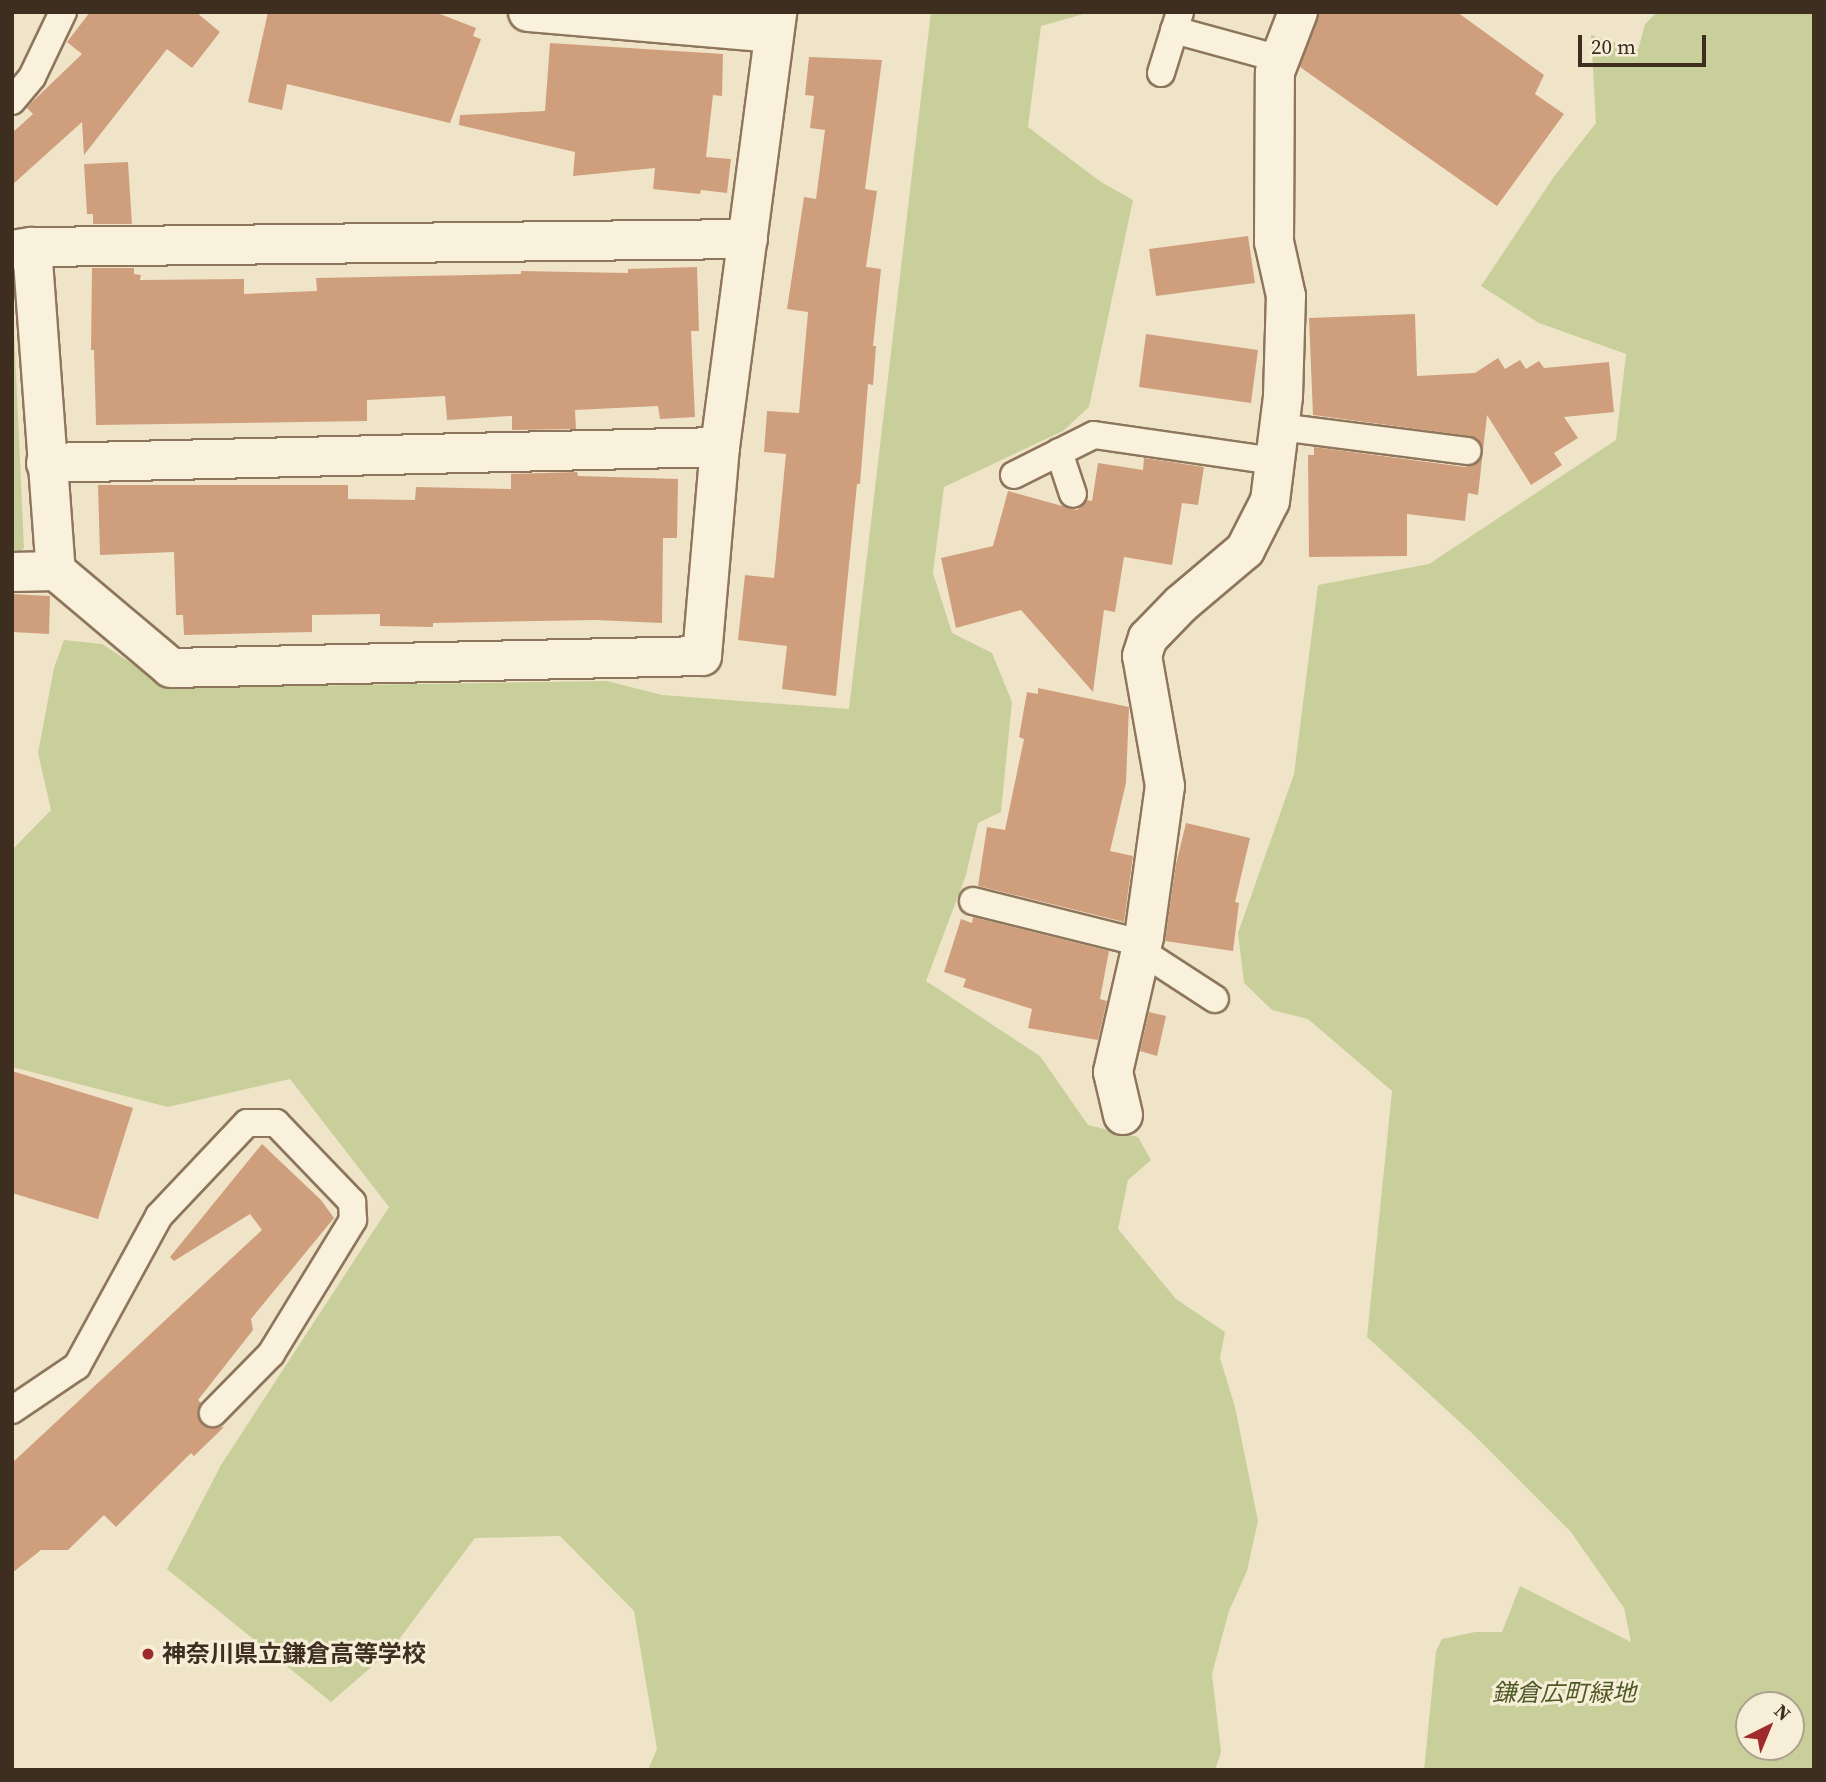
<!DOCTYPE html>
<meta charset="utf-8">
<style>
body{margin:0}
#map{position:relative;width:1826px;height:1782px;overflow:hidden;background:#f0e4c8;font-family:"Source Serif 4","Noto Sans JP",serif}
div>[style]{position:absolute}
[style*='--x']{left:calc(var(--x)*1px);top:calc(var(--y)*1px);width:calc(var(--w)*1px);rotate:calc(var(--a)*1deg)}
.green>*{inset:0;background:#c9cf9b}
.building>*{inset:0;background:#cf9f7d}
.roads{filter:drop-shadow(2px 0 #8d765c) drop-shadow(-2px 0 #8d765c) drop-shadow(0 2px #8d765c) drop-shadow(0 -2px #8d765c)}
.lane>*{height:26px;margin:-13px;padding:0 13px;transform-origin:13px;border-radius:13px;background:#faf1dc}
.street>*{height:38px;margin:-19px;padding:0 19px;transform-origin:19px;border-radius:19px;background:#faf1dc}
.dots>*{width:19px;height:19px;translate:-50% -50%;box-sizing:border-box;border:4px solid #f7eed8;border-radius:50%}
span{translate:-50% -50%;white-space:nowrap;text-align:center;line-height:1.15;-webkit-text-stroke:6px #f7eed8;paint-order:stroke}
.poi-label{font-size:24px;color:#3d2e20;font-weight:700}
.left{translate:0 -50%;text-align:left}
.park-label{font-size:24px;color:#4d5a26;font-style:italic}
.frame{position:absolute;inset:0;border:14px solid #3d2e20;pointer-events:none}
.north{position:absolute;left:1735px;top:1691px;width:70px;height:70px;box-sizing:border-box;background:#f7eed8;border:2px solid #ada18e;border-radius:50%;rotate:43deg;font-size:19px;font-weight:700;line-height:28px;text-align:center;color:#3d2e20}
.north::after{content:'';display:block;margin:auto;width:24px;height:32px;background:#9e2a2b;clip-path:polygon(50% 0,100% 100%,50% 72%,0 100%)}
.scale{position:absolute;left:1578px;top:35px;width:128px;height:32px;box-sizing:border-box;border:4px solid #3d2e20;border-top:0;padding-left:9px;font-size:21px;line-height:24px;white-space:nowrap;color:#3d2e20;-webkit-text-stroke:5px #f7eed8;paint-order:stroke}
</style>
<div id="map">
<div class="green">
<div style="clip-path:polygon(931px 12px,1091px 12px,1041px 26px,1028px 127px,1101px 182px,1133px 200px,1089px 407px,1063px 431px,944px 487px,933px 573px,952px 633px,992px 653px,1012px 702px,1001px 812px,978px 823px,966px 875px,926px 981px,1040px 1056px,1088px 1125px,1138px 1137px,1151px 1160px,1128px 1180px,1118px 1229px,1176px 1299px,1225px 1332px,1220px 1358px,1235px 1407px,1258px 1521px,1247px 1571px,1229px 1611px,1212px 1674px,1221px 1752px,1215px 1770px,648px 1770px,657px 1749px,634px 1611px,560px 1536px,475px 1538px,391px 1650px,331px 1702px,167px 1569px,221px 1465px,389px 1207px,290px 1079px,168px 1107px,12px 1067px,12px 850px,51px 810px,38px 753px,54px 668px,64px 640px,102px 644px,169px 688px,607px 681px,662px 695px,849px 709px)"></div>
<div style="clip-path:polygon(evenodd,1657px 12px,1814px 12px,1814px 1770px,1424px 1770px,1436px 1651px,1442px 1639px,1475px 1632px,1502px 1632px,1520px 1586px,1631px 1642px,1624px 1608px,1571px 1532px,1475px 1436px,1367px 1337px,1392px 1091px,1308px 1019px,1272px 1010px,1244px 983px,1238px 933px,1294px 774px,1318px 585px,1429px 564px,1616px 440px,1626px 354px,1539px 323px,1481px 286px,1553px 178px,1596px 123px,1591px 35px,1638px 50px,1645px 24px,1657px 12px,1749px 1705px,1791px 1705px,1791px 1747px,1749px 1747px,1749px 1705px)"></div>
<div style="clip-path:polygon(12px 285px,24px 548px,13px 559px,12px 559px)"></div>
</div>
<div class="building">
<div style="clip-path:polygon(90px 12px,196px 12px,220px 32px,192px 68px,167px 49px,84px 155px,82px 122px,12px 185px,12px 133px,33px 114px,27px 108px,32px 102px,82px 54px,67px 42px)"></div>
<div style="clip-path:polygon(268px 12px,435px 12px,476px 28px,473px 36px,481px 39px,450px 123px,287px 84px,282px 110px,248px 102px)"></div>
<div style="clip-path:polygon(1319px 12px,1457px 12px,1544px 75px,1535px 94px,1564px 114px,1497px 206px,1300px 67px)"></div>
<div style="clip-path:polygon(550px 43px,723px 54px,722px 96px,713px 95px,706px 157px,731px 159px,727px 193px,701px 190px,700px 194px,653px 189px,655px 168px,573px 176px,575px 152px,459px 125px,460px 115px,545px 111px)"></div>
<div style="clip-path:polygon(809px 57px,882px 60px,865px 189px,877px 191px,866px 267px,881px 269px,873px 346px,876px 346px,873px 385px,868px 384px,860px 484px,857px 484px,836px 696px,782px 689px,787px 646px,738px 640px,745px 575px,774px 578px,786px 454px,764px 452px,767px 411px,799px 413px,808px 312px,787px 309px,804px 197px,816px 199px,825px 130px,810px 128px,814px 96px,805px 95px)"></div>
<div style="clip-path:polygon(128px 162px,132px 224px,93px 224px,93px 214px,87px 214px,84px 164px)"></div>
<div style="clip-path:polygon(1248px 236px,1255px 283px,1156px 296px,1149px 249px)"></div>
<div style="clip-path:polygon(697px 267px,699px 331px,691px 331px,695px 417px,660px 419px,658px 406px,575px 410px,576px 429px,512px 430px,512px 416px,447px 420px,445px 396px,367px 400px,367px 421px,96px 425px,94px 350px,91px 350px,92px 268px,134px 268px,134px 274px,141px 275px,140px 280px,244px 279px,244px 294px,317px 291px,316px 278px,521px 274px,521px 271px,628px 273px,628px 269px)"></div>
<div style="clip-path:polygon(1415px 314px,1417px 376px,1475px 373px,1498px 358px,1505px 369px,1520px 360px,1526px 369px,1539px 361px,1544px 368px,1609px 362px,1614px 412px,1564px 417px,1578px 438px,1554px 453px,1562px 465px,1531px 485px,1487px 415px,1478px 495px,1468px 493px,1465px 521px,1407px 514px,1407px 556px,1309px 557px,1308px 455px,1314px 455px,1314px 447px,1465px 467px,1480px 460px,1481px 444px,1470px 436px,1313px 415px,1309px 318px)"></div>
<div style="clip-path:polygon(1146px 334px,1258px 350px,1251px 403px,1139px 387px)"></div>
<div style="clip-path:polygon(1144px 458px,1204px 467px,1198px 505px,1182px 503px,1172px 565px,1124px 557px,1115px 612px,1104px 610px,1093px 692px,1021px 610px,956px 628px,941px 558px,993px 546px,1008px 491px,1077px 510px,1087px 500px,1092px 501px,1098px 463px,1143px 470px)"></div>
<div style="clip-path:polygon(577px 472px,578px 476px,678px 479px,677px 538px,663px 538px,662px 623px,595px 620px,433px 623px,433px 627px,380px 626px,380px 614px,312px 615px,312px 632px,184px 635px,183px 615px,176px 615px,174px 552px,100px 555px,98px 485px,348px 485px,348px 499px,415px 500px,416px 487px,511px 489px,511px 474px)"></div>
<div style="clip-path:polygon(12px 594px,50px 596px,49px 634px,12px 632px)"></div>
<div style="clip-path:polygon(1038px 688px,1129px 707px,1126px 783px,1110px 851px,1133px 856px,1124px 922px,978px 886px,987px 827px,1005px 830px,1024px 739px,1019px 737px,1027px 692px,1038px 694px)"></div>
<div style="clip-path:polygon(1186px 823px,1250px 838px,1235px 902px,1239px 903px,1233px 951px,1165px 941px,1176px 864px)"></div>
<div style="clip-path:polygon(973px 917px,1109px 951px,1100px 999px,1107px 1001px,1098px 1040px,1028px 1028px,1032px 1009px,963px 987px,966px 979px,944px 972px,961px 919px,972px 923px)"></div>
<div style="clip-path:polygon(1149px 1012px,1166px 1016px,1157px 1056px,1140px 1051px)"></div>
<div style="clip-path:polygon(12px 1071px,133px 1108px,98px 1219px,12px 1193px)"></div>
<div style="clip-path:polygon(262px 1144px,321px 1200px,334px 1218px,251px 1319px,253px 1330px,198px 1400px,201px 1403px,198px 1417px,202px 1424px,210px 1428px,224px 1427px,194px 1456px,191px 1453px,116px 1527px,104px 1515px,68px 1550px,41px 1550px,12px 1573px,12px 1463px,262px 1230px,250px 1214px,174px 1261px,170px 1257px)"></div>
</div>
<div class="roads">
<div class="lane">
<div style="--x:1174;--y:30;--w:110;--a:15.3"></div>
<div style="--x:1161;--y:73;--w:64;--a:-72.7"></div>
<div style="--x:12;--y:101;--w:31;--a:-50"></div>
<div style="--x:32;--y:77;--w:72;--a:-64.5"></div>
<div style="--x:1280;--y:427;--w:189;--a:7.3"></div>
<div style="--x:1059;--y:452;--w:44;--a:71.6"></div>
<div style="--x:1014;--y:475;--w:89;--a:-26.6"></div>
<div style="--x:1094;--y:435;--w:183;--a:8.2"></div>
<div style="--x:973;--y:901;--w:174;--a:14"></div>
<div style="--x:1141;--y:951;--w:88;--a:33"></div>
<div style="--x:12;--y:1410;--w:78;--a:-34.1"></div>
<div style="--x:77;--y:1366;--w:171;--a:-61.3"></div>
<div style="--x:159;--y:1216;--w:128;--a:-46.6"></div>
<div style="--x:247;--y:1123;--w:29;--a:0"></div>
<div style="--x:276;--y:1123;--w:110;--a:46.1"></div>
<div style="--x:352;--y:1202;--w:18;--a:87"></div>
<div style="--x:353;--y:1220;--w:157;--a:121.5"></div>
<div style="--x:271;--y:1354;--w:83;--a:134.5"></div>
</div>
<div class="street">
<div style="--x:528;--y:12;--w:246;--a:4.9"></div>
<div style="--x:32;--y:247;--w:325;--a:85.8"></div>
<div style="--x:12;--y:250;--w:20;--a:-9"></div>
<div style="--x:32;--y:247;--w:716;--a:-0.64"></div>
<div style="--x:46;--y:463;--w:674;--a:-1.36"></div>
<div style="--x:12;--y:572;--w:44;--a:-1.3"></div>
<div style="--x:56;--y:571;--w:150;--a:40.1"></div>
<div style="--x:171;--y:668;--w:531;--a:-1.29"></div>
<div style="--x:702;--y:656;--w:210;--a:-85.1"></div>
<div style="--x:720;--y:447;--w:439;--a:-82.5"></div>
<div style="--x:1123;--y:1115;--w:44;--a:-103.1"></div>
<div style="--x:1113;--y:1072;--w:139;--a:-77.1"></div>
<div style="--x:1144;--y:937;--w:152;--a:-82.1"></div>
<div style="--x:1165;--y:786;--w:132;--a:-100"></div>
<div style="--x:1142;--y:656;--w:19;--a:-72"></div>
<div style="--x:1148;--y:638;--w:47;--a:-45.9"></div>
<div style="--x:1181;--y:604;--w:84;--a:-40.2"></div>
<div style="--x:1245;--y:550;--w:55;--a:-63"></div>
<div style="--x:1270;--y:501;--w:106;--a:-82.9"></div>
<div style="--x:1283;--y:396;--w:100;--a:-88.3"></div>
<div style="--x:1286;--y:296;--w:55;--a:-102.5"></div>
<div style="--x:1274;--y:242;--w:170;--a:-89.7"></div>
<div style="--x:1275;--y:72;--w:64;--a:-69"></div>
</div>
</div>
<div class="dots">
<div style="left:148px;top:1654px;background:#9e2a2b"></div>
</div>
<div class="poi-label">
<span class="left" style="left:162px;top:1654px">神奈川県立鎌倉高等学校</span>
</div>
<div class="park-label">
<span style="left:1564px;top:1693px">鎌倉広町緑地</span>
</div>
<div class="frame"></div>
<div class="north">N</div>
<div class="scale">20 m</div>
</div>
